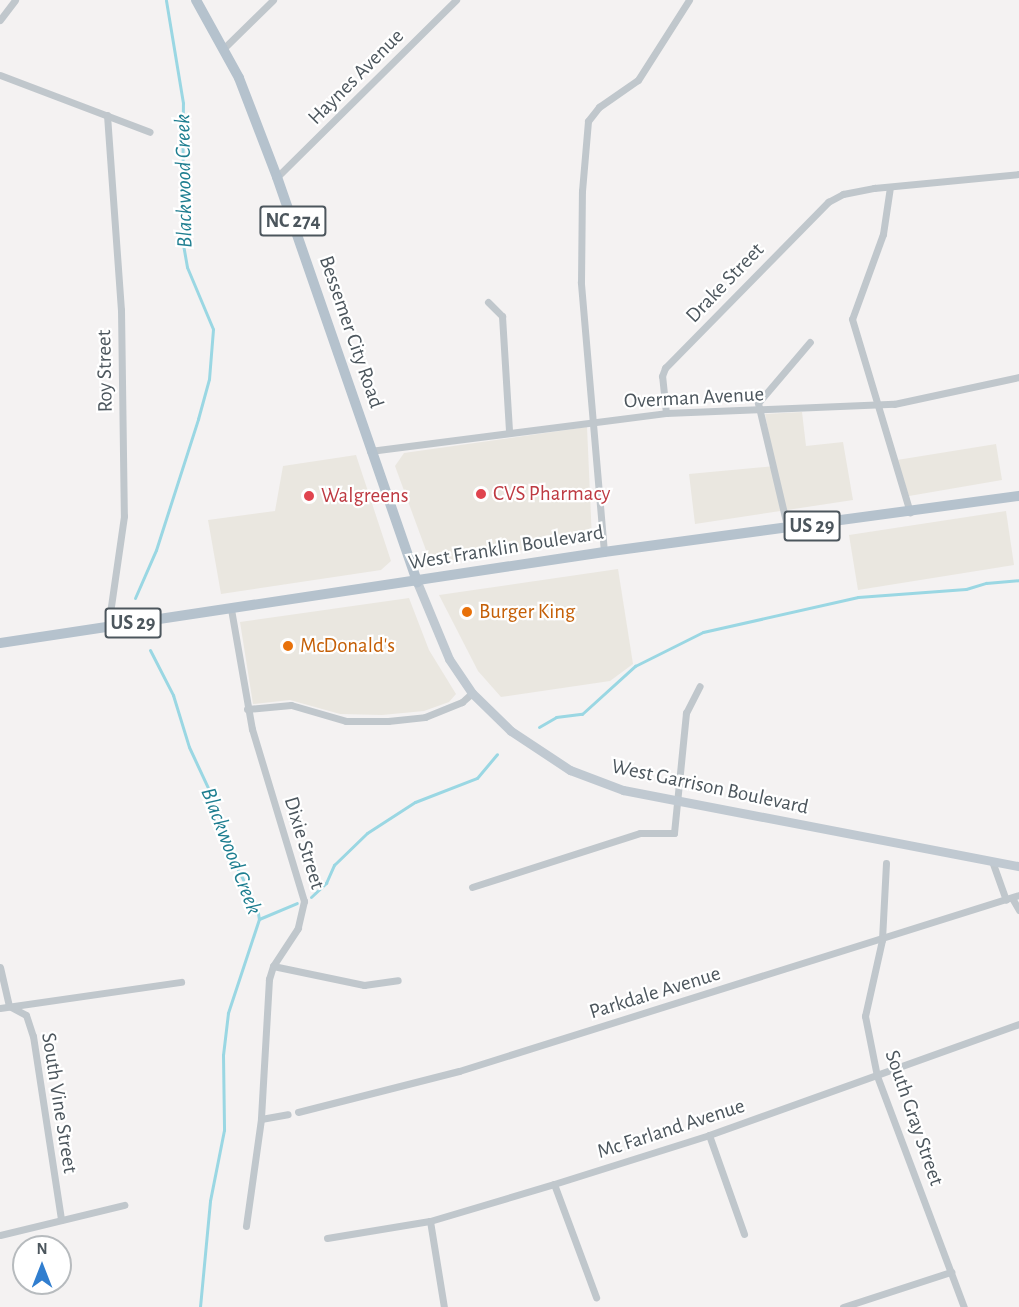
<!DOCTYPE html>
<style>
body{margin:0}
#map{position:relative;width:1019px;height:1307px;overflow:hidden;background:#f4f2f2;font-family:"Alegreya Sans",sans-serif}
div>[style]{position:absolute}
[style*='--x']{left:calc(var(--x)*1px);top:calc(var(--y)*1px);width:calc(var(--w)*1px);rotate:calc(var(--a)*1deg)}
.commercial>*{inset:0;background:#eae7e0}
.stream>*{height:3px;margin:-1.5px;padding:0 1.5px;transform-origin:1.5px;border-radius:1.5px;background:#9ad7e3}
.minor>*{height:7px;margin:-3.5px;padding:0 3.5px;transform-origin:3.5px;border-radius:3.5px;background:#c0c7cc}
.secondary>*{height:9px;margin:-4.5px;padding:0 4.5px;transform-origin:4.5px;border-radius:4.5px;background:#c0c9d1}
.primary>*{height:10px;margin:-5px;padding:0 5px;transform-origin:5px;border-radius:5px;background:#b5c2cd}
.dots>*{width:16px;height:16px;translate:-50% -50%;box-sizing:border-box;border:3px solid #fff;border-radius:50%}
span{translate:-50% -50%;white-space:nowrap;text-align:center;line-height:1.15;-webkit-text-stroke:4.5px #fff;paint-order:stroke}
.shield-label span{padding:2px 4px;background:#fff;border:2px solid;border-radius:4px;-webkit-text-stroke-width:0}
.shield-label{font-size:20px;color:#4c565d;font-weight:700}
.street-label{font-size:21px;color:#4c565d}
.health-label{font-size:21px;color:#be3a42}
.left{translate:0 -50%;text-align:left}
.food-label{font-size:21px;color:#c56008}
.water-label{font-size:22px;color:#1e7e90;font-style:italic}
.north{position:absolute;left:12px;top:1235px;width:60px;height:60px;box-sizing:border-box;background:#fff;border:2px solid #b7bbbe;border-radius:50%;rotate:0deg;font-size:16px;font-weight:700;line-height:24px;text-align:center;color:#4c565d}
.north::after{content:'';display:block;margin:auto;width:21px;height:27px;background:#317ecf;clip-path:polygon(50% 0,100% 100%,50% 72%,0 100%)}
</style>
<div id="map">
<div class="commercial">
<div style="clip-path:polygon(802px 412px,806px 446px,843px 442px,853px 500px,695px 524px,689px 474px,775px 466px,765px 414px)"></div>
<div style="clip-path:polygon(587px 427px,592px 540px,446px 561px,427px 553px,395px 466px,404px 453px)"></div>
<div style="clip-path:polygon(996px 444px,1002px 480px,909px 496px,897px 460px)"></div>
<div style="clip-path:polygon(356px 455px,391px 561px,381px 570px,221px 594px,208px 520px,275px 511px,283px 466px)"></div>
<div style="clip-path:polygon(1006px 511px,1014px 565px,858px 590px,849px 535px)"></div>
<div style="clip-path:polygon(618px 569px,633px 664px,610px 681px,501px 697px,478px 671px,439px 595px)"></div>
<div style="clip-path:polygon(409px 598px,429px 650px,456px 694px,449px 702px,424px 711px,382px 715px,340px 714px,290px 700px,253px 704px,240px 622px)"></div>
</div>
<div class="stream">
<div style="--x:135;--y:598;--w:52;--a:-66.4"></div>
<div style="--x:156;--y:550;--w:138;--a:-72.2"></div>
<div style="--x:198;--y:419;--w:41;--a:-74.6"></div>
<div style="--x:209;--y:379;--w:50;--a:-85.4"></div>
<div style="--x:213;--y:329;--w:67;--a:-112.8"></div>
<div style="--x:187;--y:267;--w:29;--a:-100"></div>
<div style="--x:182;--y:238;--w:135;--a:-89.6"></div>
<div style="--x:183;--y:103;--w:104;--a:-99.4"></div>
<div style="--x:150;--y:650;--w:51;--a:62.9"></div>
<div style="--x:173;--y:695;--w:54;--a:72.9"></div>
<div style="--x:189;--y:747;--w:62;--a:65.1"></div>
<div style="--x:215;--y:803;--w:34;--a:80"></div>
<div style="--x:221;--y:836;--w:80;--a:63.1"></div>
<div style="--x:257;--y:907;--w:12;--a:81"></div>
<div style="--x:259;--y:919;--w:99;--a:108.3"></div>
<div style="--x:228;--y:1013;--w:42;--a:96.8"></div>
<div style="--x:223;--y:1055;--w:75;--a:89.2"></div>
<div style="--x:224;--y:1130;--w:72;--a:101.2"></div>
<div style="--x:210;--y:1201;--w:106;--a:95.4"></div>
<div style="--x:539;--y:727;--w:20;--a:-30"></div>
<div style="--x:556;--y:717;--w:26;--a:-7"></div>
<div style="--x:582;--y:714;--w:72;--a:-42.2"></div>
<div style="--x:635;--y:666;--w:76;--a:-26.6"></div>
<div style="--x:703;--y:632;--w:159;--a:-12.7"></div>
<div style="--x:858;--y:597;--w:108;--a:-4.2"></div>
<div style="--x:966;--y:589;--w:21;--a:-17"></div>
<div style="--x:986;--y:583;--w:33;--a:-5"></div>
<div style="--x:311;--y:897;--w:21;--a:-43"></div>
<div style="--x:326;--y:883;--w:20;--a:-66"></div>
<div style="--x:334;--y:865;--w:46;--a:-44.1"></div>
<div style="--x:367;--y:833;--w:57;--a:-32.9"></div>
<div style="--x:415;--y:802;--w:66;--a:-21.2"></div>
<div style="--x:477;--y:778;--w:31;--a:-50"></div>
<div style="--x:259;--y:919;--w:41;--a:-22.8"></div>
</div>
<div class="minor">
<div style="--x:0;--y:20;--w:25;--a:-53"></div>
<div style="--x:223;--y:49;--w:70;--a:-44.4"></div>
<div style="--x:0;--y:75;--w:160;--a:20.8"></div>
<div style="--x:107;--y:115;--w:196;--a:85.9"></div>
<div style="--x:121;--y:310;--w:206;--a:89.2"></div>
<div style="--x:124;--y:516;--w:112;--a:98.2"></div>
<div style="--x:277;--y:177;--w:252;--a:-44.7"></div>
<div style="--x:890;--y:187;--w:48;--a:98.5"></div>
<div style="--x:883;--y:234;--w:90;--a:110"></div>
<div style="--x:852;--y:319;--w:202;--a:73.3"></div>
<div style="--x:488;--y:302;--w:20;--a:45"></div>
<div style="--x:502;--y:316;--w:115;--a:86.5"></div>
<div style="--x:666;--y:413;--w:37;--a:-96"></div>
<div style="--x:662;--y:376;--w:9;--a:-69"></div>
<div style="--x:665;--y:368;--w:233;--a:-45.5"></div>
<div style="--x:828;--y:202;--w:17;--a:-28"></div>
<div style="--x:843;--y:194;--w:32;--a:-11"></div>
<div style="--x:874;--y:188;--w:146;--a:-5.5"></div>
<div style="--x:370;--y:451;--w:298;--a:-7.3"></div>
<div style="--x:666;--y:413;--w:228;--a:-2.3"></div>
<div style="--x:894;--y:404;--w:128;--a:-12.2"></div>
<div style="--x:788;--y:530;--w:130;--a:-103.3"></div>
<div style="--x:758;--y:403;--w:80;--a:-49.6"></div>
<div style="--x:604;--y:552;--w:271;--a:-94.9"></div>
<div style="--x:581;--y:282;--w:91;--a:-89.4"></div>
<div style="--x:582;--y:191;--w:70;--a:-85.1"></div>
<div style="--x:588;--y:121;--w:18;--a:-52"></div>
<div style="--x:599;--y:107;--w:47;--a:-34.7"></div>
<div style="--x:638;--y:80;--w:95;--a:-57.5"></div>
<div style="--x:231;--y:609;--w:122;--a:80.1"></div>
<div style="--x:252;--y:729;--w:180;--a:73.2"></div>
<div style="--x:304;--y:901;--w:28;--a:103"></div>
<div style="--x:298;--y:928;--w:45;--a:123.3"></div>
<div style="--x:273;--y:966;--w:14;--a:107"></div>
<div style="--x:269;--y:979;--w:140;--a:93.3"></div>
<div style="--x:261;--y:1119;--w:108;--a:98"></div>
<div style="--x:247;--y:709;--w:44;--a:-5.2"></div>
<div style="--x:291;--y:705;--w:57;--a:16.2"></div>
<div style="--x:346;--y:721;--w:42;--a:0"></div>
<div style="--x:388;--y:721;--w:37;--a:-6"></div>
<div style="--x:425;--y:717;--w:40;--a:-22"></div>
<div style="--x:462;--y:702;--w:13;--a:-42"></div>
<div style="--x:992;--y:861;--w:41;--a:70.3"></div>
<div style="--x:886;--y:863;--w:77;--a:93"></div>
<div style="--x:882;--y:940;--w:78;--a:102.6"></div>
<div style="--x:865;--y:1016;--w:61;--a:78.7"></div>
<div style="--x:877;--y:1076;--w:247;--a:69.4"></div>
<div style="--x:472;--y:887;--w:176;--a:-17.8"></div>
<div style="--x:640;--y:833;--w:34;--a:0"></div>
<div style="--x:674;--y:833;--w:121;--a:-84.3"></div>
<div style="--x:686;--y:713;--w:30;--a:-63"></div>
<div style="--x:1012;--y:898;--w:14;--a:60"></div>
<div style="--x:273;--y:966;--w:93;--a:11.8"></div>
<div style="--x:364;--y:985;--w:34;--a:-8"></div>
<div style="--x:0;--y:967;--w:40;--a:77"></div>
<div style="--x:9;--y:1006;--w:19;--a:28"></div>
<div style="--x:26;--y:1015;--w:22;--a:72"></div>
<div style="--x:33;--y:1036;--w:186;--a:81.3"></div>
<div style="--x:0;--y:1008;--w:183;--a:-8.2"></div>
<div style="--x:298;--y:1112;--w:166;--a:-14.3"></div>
<div style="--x:459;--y:1071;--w:587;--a:-17.45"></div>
<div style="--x:261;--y:1119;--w:27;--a:-10"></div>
<div style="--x:709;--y:1135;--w:105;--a:70.5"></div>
<div style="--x:554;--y:1184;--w:121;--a:69.6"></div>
<div style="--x:430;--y:1221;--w:87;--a:80.8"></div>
<div style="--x:0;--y:1235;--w:128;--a:-13.6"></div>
<div style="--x:327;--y:1238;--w:104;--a:-9.4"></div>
<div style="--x:430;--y:1221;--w:129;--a:-16.6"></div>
<div style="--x:554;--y:1184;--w:163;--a:-17.5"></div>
<div style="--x:709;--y:1135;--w:329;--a:-19.7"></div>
<div style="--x:843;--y:1307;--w:114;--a:-18"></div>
</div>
<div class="secondary">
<div style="--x:417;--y:582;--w:83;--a:67.4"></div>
<div style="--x:449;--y:659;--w:41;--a:55.9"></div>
<div style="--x:472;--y:693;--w:54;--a:44.3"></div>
<div style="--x:511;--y:731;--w:71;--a:33.5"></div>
<div style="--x:570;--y:770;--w:57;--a:20.7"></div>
<div style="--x:623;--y:790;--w:403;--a:10.9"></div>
</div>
<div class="primary">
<div style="--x:196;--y:0;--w:89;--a:61.1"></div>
<div style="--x:239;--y:78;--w:106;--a:69"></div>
<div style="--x:277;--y:177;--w:429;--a:70.9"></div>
<div style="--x:0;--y:643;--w:611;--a:-8.57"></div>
<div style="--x:604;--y:552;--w:419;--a:-7.7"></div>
</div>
<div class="dots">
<div style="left:481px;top:494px;background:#e0444e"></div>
<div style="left:309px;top:496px;background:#e0444e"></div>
<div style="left:467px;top:612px;background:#e8710a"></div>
<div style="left:288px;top:646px;background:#e8710a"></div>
</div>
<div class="shield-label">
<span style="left:293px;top:221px">NC 274</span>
<span style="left:812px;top:526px">US 29</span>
<span style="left:133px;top:623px">US 29</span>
</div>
<div class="street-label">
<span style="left:356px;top:77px;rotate:-45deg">Haynes Avenue</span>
<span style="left:725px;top:283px;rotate:-46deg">Drake Street</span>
<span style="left:351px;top:332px;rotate:71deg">Bessemer City Road</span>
<span style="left:105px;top:371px;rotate:-91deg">Roy Street</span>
<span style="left:694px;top:398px;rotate:-3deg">Overman Avenue</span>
<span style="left:506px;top:548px;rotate:-9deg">West Franklin Boulevard</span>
<span style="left:710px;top:787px;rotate:12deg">West Garrison Boulevard</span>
<span style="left:304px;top:843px;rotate:73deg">Dixie Street</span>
<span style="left:655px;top:993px;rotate:-17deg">Parkdale Avenue</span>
<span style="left:59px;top:1103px;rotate:81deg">South Vine Street</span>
<span style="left:914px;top:1118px;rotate:71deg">South Gray Street</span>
<span style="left:671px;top:1129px;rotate:-18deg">Mc Farland Avenue</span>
</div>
<div class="health-label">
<span class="left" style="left:493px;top:494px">CVS Pharmacy</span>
<span class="left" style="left:321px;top:496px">Walgreens</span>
</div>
<div class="food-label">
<span class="left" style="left:479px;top:612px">Burger King</span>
<span class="left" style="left:300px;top:646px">McDonald's</span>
</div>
<div class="water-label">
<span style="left:184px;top:181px;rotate:-91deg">Blackwood Creek</span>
<span style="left:231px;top:851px;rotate:69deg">Blackwood Creek</span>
</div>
<div class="north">N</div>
</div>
